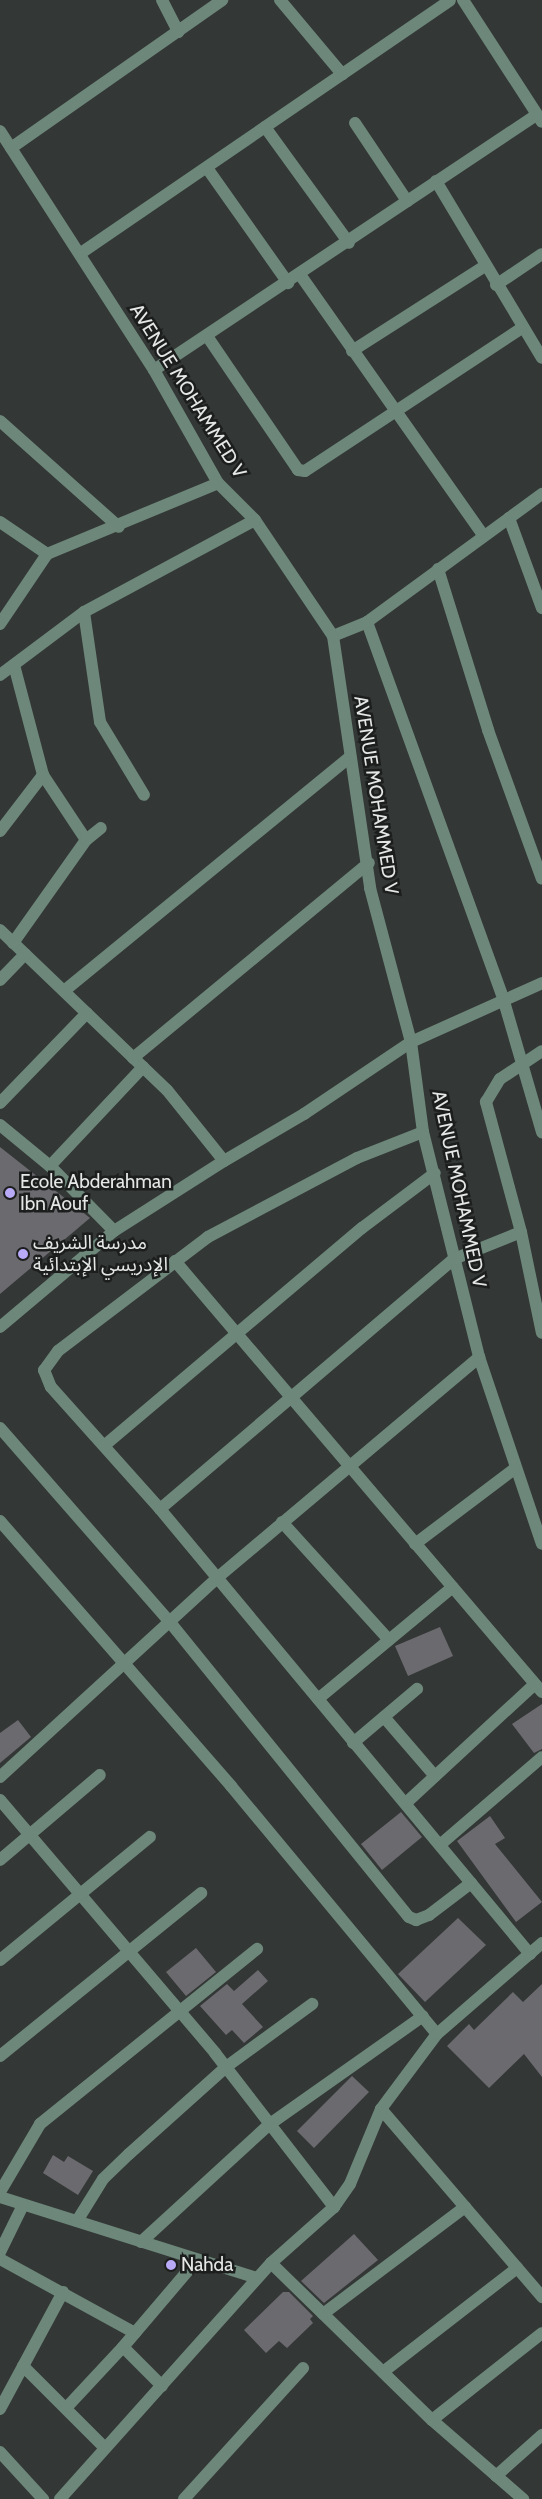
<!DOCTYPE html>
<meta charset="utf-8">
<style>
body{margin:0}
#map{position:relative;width:542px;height:2499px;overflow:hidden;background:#333735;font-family:Cabin,"Noto Sans Arabic",sans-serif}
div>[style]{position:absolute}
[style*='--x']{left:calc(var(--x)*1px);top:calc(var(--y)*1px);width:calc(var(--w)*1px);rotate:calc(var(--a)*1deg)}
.building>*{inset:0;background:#6b6a6f}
.minor>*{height:12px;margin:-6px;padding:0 6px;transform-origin:6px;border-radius:6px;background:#6d877b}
.dots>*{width:14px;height:14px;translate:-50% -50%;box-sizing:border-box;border:2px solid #1c1e1d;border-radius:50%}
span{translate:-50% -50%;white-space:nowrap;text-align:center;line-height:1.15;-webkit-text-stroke:5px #1c1e1d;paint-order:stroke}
.street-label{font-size:19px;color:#e4e7e6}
.poi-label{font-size:19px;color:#e4e7e6}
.left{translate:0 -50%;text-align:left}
</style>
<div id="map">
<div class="building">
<div style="clip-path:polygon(0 1147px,90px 1218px,0 1294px)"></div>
<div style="clip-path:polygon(440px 1627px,453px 1656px,408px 1676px,395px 1646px)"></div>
<div style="clip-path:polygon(542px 1704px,542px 1749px,534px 1753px,512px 1724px)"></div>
<div style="clip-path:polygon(18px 1720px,31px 1737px,0 1763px,0 1733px)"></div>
<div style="clip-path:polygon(401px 1812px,422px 1837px,382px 1870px,361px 1844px)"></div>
<div style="clip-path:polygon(490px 1816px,505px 1838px,495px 1844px,542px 1902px,516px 1922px,457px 1841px)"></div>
<div style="clip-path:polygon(458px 1918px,486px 1945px,425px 2002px,398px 1974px)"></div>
<div style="clip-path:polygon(196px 1948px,216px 1972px,186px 1996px,166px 1972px)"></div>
<div style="clip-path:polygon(258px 1970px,268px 1981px,242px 2004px,263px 2027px,244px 2043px,232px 2030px,226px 2035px,200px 2006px,227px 1984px,234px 1991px)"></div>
<div style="clip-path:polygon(542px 1984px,542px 2077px,524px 2054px,489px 2088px,447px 2046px,469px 2024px,474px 2030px,513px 1992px,523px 2002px)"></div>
<div style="clip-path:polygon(352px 2076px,369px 2092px,314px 2148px,297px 2131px)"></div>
<div style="clip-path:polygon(53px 2155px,64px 2162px,68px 2156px,93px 2171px,78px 2195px,43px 2173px)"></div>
<div style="clip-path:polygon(354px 2234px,378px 2260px,324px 2303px,301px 2281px)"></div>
<div style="clip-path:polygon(283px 2292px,289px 2292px,313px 2316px,310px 2319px,313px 2323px,287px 2348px,279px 2341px,266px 2353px,244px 2330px)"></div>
</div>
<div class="minor">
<div style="--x:162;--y:0;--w:36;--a:63"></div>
<div style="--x:280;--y:0;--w:97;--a:50"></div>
<div style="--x:463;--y:0;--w:145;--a:57.1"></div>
<div style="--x:355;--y:123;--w:94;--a:56.3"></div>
<div style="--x:265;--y:127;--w:143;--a:54.1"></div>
<div style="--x:0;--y:131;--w:284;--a:57.2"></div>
<div style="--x:154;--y:370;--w:130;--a:60.5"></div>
<div style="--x:218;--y:483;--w:52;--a:45"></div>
<div style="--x:255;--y:520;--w:140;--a:56.1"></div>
<div style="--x:333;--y:636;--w:255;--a:81.6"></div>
<div style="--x:370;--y:888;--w:159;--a:75.1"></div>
<div style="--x:411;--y:1042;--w:91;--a:82.4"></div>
<div style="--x:423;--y:1132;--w:232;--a:76"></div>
<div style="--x:479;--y:1357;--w:197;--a:71.4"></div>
<div style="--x:11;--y:148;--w:258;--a:-35"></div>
<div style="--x:207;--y:168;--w:141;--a:54.8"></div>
<div style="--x:436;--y:181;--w:206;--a:59.1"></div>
<div style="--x:81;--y:253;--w:447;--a:-34.4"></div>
<div style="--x:301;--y:276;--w:318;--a:54.9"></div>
<div style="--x:496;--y:285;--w:55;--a:-34"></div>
<div style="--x:207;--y:336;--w:162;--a:55.8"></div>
<div style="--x:298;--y:470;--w:7;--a:8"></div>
<div style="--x:305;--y:471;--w:258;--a:-33.4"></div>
<div style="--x:352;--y:351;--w:158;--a:-32.6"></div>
<div style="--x:154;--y:370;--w:460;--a:-33.7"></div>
<div style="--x:0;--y:421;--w:159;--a:41.7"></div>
<div style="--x:509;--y:518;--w:96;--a:69.9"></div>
<div style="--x:0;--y:522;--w:57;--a:34.2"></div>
<div style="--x:438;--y:569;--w:169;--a:72.7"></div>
<div style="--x:488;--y:730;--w:158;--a:70.1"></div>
<div style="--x:84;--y:612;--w:111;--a:81.7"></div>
<div style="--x:100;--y:722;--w:85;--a:58.9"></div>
<div style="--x:367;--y:622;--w:400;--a:70.1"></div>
<div style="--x:503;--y:998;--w:140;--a:73.8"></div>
<div style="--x:0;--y:624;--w:84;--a:-56.1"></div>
<div style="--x:47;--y:554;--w:185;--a:-22.5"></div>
<div style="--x:333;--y:636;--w:37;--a:-22"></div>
<div style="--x:367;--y:622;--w:217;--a:-36.2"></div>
<div style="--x:14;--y:665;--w:114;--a:75.2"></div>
<div style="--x:43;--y:775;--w:78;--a:56.5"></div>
<div style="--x:0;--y:675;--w:105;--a:-36.9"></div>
<div style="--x:84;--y:612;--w:194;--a:-28.3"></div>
<div style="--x:0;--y:831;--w:71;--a:-52.5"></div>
<div style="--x:0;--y:930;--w:231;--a:43.8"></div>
<div style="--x:167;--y:1090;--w:91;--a:51.2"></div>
<div style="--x:13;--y:943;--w:126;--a:-54.7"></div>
<div style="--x:86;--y:840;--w:19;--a:-39"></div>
<div style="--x:0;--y:980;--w:36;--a:-46"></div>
<div style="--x:64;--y:991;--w:370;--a:-39.3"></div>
<div style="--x:133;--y:1058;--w:306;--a:-39.6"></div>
<div style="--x:0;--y:1103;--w:125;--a:-46"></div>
<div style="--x:0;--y:1125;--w:65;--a:39.4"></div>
<div style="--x:50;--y:1166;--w:91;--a:45.4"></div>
<div style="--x:423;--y:1132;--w:71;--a:158.5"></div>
<div style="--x:357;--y:1158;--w:169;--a:152.1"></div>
<div style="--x:208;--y:1237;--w:188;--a:142.8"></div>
<div style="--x:58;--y:1351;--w:24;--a:126"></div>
<div style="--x:44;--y:1370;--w:18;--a:68"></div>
<div style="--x:51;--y:1387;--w:164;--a:48.2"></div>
<div style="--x:160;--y:1509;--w:579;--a:50.26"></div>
<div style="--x:50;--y:1166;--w:136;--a:-46.8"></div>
<div style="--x:521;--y:1232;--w:103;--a:78.3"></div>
<div style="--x:175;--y:1261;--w:566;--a:49.59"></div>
<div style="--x:0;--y:1327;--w:149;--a:-40.1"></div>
<div style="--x:114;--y:1231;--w:130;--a:-32.5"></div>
<div style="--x:224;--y:1161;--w:93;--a:-30.4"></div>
<div style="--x:304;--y:1114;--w:129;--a:-33.9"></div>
<div style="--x:411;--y:1042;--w:144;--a:-24.2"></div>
<div style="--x:0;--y:1428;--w:257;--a:48.8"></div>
<div style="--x:169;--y:1621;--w:381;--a:51"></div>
<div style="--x:409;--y:1917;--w:8;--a:23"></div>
<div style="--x:416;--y:1920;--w:14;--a:-21"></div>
<div style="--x:429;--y:1915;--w:53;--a:-37.3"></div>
<div style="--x:105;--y:1445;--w:336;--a:-40.2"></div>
<div style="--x:362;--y:1228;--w:91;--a:-37"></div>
<div style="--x:160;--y:1509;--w:386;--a:-40.4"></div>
<div style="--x:454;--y:1259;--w:72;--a:-21.9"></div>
<div style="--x:521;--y:1232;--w:135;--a:-105.1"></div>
<div style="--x:486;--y:1102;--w:27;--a:-59"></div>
<div style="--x:500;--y:1079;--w:50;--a:-33.7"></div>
<div style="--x:0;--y:1521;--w:352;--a:48.9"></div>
<div style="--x:231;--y:1786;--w:322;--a:50.3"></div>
<div style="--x:282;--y:1522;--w:159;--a:47.8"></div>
<div style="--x:415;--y:1544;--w:124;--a:-37.1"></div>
<div style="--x:318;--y:1699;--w:175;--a:-39.7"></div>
<div style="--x:384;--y:1717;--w:78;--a:49.2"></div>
<div style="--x:353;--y:1743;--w:84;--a:-40.2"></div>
<div style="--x:0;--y:1777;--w:294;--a:-42.5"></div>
<div style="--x:217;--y:1578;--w:343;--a:-40.1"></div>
<div style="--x:0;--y:1800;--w:332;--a:49.6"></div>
<div style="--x:215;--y:2053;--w:195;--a:52.3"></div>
<div style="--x:407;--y:1802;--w:174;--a:-42.7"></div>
<div style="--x:441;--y:1844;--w:133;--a:-40.7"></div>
<div style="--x:0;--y:1860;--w:131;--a:-40.4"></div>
<div style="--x:0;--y:1960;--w:194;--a:-39.4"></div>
<div style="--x:0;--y:2056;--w:259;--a:-39"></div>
<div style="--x:381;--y:2109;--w:248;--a:49.4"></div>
<div style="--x:0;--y:2192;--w:79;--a:-59.5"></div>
<div style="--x:40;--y:2124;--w:279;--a:-38.9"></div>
<div style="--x:0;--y:2197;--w:269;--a:17.5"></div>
<div style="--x:77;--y:2221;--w:49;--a:-58.2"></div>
<div style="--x:103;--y:2179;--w:36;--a:-44"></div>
<div style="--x:129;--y:2154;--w:130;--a:-41.9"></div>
<div style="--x:226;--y:2067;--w:107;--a:-36.2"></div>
<div style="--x:141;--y:2242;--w:175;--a:-42.5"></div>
<div style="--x:270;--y:2124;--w:187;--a:-35.2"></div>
<div style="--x:0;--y:2252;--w:52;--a:-63.9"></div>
<div style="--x:0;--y:2259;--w:154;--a:28.7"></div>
<div style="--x:271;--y:2263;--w:225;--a:44.3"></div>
<div style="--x:432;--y:2420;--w:121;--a:41"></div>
<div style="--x:323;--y:2314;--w:178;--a:-37"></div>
<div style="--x:23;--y:2366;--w:116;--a:45"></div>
<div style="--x:383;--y:2372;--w:170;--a:-37.8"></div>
<div style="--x:162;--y:2386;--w:55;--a:-135"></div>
<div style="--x:123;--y:2347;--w:114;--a:-49.6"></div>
<div style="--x:67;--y:2407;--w:82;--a:-47"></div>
<div style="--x:0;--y:2409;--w:133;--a:-61.7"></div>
<div style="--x:432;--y:2420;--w:140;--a:-38.3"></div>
<div style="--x:0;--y:2452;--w:64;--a:47.5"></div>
<div style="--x:496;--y:2476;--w:62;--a:-41.7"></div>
<div style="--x:60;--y:2499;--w:317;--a:-48.2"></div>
<div style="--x:271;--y:2263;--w:84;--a:-41.6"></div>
<div style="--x:334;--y:2207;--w:28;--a:-55"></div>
<div style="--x:350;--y:2184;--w:81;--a:-67.5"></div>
<div style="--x:381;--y:2109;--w:94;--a:-53.3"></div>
<div style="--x:437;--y:2034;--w:139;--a:-40.9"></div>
<div style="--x:184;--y:2499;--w:177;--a:-47.7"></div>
</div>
<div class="dots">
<div style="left:10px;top:1193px;background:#b9aaf7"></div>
<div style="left:23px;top:1254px;background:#b9aaf7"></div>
<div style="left:171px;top:2265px;background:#b9aaf7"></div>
</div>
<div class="street-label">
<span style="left:188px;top:391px;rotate:58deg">AVENUE MOHAMMED V</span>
<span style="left:376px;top:795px;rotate:81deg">AVENUE MOHAMMED V</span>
<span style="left:459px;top:1189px;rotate:78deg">AVENUE MOHAMMED V</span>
</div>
<div class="poi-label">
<span class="left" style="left:20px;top:1193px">Ecole Abderahman<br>Ibn Aouf</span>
<span class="left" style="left:33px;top:1254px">مدرسة الشريف<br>الإدريسي الإبتدائية</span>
<span class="left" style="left:181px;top:2265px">Nahda</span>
</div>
</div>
